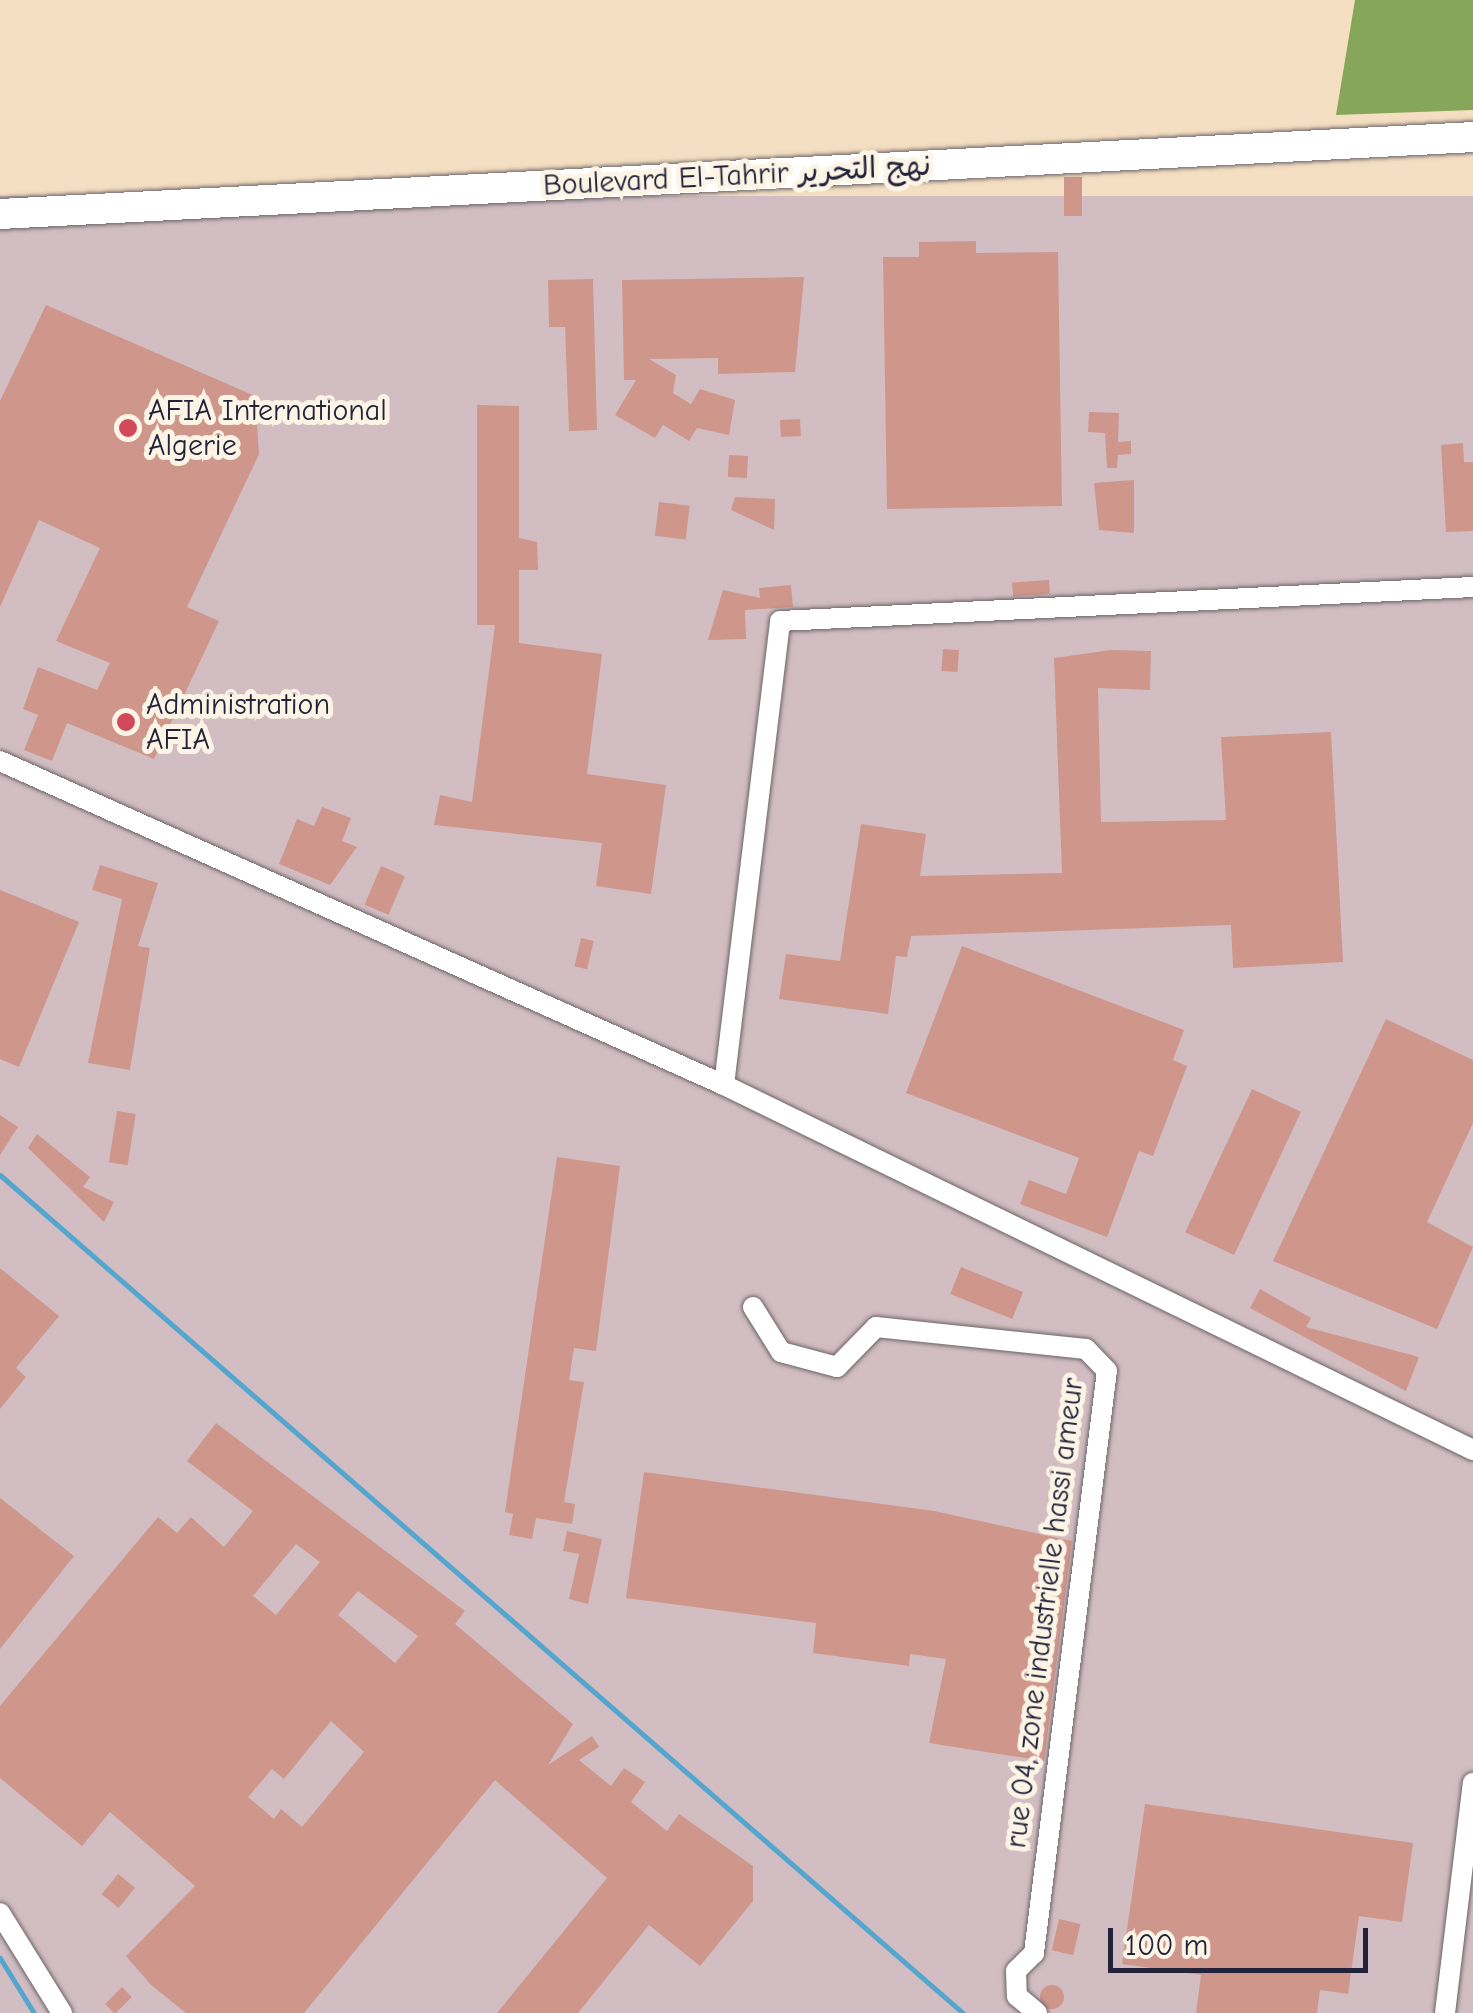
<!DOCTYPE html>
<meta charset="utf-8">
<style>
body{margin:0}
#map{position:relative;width:1473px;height:2013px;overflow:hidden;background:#f5dfc2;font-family:"Comic Neue","Playpen Sans Arabic",sans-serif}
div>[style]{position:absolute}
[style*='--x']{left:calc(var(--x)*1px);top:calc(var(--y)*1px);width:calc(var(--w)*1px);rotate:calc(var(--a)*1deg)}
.industrial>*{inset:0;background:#d2bec2;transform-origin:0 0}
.forest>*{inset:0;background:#86a65a}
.stream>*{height:5px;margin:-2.5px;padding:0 2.5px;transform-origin:2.5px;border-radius:2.5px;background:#54a6cf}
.building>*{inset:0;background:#cf968c;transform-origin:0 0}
.round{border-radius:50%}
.roads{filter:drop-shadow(0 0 2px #6c646a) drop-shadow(0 0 2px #6c646a)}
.minor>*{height:20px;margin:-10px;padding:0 10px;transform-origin:10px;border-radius:10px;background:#fff}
.secondary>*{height:30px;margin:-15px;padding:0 15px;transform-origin:15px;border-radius:15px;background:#fff}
.dots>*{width:28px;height:28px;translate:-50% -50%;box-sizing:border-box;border:5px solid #fcf5e5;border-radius:50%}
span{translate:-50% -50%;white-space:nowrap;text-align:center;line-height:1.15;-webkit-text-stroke:10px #fcf5e5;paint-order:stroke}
.street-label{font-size:30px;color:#22223b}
.poi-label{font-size:30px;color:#22223b}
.left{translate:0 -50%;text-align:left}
.scale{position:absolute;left:1108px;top:1928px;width:260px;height:45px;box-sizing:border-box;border:5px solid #22223b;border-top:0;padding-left:12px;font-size:30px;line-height:35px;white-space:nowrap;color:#22223b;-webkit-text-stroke:8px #fcf5e5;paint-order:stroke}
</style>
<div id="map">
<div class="industrial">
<div style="left:1473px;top:196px;width:1817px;height:1475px;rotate:90deg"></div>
</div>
<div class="forest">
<div style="clip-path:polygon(1355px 0,1473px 0,1473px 110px,1336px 115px)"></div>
</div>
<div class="stream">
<div style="--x:0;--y:1175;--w:1277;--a:41.03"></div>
<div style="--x:0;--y:1958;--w:65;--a:58.3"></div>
</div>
<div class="building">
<div style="left:1064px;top:177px;width:18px;height:39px"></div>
<div style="clip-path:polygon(976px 241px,976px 253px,1058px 252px,1062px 506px,887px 509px,883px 257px,919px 257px,919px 242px)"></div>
<div style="clip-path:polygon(804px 277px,795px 372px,718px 374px,718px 358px,649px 359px,676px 375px,673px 393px,691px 404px,700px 389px,735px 400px,729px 435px,697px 428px,689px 441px,663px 425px,655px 438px,615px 415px,636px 380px,624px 380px,622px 280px)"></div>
<div style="clip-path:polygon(593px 279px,597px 430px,569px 431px,565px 327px,549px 327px,548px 280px)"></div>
<div style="clip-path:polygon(46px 305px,255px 396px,259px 454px,187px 607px,219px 621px,154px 759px,67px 723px,52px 761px,24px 750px,38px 715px,23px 709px,38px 667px,97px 690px,110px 663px,56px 641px,100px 548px,39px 520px,0 607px,0 401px)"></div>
<div style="clip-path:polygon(477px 405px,519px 406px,519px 538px,537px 542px,538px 570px,519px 570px,519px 643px,602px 654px,587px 774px,666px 785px,651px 894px,596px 886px,602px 843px,434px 825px,440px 795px,472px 802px,495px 625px,477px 625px)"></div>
<div style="clip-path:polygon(1089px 412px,1119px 413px,1118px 442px,1131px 441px,1131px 454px,1118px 455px,1117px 468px,1107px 468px,1105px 433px,1088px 432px)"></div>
<div style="left:800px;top:419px;width:17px;height:20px;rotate:87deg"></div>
<div style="clip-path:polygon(1463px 443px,1464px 462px,1473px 462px,1473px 531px,1446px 532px,1441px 445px)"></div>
<div style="left:729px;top:455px;width:19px;height:22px;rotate:3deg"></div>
<div style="clip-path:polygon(1134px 480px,1134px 533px,1099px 530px,1094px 483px)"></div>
<div style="clip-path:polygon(735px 497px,775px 499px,774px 530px,731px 510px)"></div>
<div style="left:659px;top:502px;width:31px;height:34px;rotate:7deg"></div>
<div style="left:1049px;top:580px;width:14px;height:37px;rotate:86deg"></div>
<div style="clip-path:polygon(791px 585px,793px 607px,745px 610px,746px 639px,708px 640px,723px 590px,760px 598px,759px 588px)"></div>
<div style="left:943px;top:649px;width:16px;height:22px;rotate:4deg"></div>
<div style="clip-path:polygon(1111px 650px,1151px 651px,1150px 690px,1098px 688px,1101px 822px,1226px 820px,1221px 737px,1331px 732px,1343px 962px,1233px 968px,1231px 925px,911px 936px,907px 957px,896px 956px,888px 1014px,779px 999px,786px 954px,840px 961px,861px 824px,926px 834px,920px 876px,1062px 873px,1054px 658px)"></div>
<div style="clip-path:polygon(322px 807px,351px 818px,342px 841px,357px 847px,330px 885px,279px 864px,297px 819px,314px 826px)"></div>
<div style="clip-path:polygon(100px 865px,158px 883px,138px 946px,150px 948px,130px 1070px,88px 1063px,122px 899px,92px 890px)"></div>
<div style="left:381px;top:866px;width:26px;height:42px;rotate:23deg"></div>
<div style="clip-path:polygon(0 890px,79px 922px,19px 1067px,0 1059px)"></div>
<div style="left:581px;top:938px;width:13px;height:29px;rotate:13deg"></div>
<div style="clip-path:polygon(962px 946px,1184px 1030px,1173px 1060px,1187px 1066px,1153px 1156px,1139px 1151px,1107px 1237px,1020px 1204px,1029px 1180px,1066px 1194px,1079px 1158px,906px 1093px)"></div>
<div style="clip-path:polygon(1386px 1019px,1473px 1060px,1473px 1123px,1427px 1222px,1473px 1247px,1437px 1329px,1273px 1261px)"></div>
<div style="left:1252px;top:1089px;width:54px;height:158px;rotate:25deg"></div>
<div style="left:117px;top:1111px;width:19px;height:52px;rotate:9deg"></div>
<div style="clip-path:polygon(0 1115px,18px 1127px,0 1155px)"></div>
<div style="clip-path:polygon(37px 1134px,90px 1177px,83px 1187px,114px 1202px,104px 1222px,28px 1148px)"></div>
<div style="clip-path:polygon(557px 1157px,620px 1166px,596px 1351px,574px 1348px,569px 1380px,584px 1382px,564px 1502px,575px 1504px,572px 1524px,536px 1518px,532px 1539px,509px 1535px,513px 1514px,505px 1512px)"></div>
<div style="left:961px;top:1267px;width:67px;height:29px;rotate:22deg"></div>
<div style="clip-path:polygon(0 1268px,59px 1316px,16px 1368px,26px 1377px,0 1409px)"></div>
<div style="clip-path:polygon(1260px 1289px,1311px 1318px,1306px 1327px,1419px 1357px,1406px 1391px,1250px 1308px)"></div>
<div style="clip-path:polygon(evenodd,216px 1423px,465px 1611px,455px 1624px,573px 1724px,548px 1765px,592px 1736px,599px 1747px,579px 1760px,611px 1786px,624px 1768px,645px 1782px,631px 1802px,667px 1831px,679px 1814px,753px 1866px,753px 1901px,700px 1966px,649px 1925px,578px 2013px,497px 2013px,607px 1878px,495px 1780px,304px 2013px,186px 2013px,151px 1985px,126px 1956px,195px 1886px,110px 1812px,82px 1846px,0 1778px,0 1706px,158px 1517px,177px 1533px,191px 1517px,224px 1547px,253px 1511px,187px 1461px,216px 1423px,296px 1544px,320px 1562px,276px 1615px,253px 1596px,296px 1544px,216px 1423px,358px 1591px,418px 1636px,395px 1663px,338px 1615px,358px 1591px,216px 1423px,331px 1721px,364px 1752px,302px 1827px,281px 1809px,274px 1819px,248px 1797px,272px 1769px,284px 1779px,331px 1721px)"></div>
<div style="clip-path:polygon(644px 1472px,934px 1511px,1072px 1541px,1044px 1761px,929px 1743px,946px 1659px,910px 1654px,909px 1666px,813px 1653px,816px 1623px,626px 1598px)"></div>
<div style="clip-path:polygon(0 1498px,74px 1556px,0 1649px)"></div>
<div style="clip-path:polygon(567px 1531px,602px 1539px,588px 1604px,569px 1599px,579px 1554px,563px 1551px)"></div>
<div style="clip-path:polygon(1145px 1804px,1413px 1843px,1402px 1922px,1359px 1916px,1348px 1994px,1320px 1990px,1317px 2013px,1196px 2013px,1201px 1975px,1122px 1964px)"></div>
<div style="left:118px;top:1874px;width:22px;height:26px;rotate:39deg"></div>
<div style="left:1059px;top:1919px;width:22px;height:32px;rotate:13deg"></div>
<div class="round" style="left:1040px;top:1985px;width:24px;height:24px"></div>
<div style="left:122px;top:1987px;width:14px;height:24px;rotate:45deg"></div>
</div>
<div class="roads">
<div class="minor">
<div style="--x:0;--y:761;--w:793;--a:24.11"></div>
<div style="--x:724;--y:1085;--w:833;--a:25.98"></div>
<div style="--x:724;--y:1085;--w:467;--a:-83.1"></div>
<div style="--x:780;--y:621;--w:694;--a:-2.81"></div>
<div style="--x:753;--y:1307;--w:53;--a:58.1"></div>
<div style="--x:781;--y:1352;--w:58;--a:15"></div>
<div style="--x:837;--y:1367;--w:56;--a:-45.7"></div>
<div style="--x:876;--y:1327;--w:211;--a:6"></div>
<div style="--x:1086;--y:1349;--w:30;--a:46"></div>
<div style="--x:1107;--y:1371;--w:587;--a:97.15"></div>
<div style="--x:1034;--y:1953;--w:25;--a:135"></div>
<div style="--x:1016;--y:1971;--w:25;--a:88"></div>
<div style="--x:1017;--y:1996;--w:26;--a:40"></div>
<div style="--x:0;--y:1913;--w:118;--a:58.2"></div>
<div style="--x:1445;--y:2013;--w:232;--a:-83.1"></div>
</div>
<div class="secondary">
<div style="--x:0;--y:214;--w:1475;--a:-2.99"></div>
</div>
</div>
<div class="dots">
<div style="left:128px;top:428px;background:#d1495b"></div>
<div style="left:126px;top:722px;background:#d1495b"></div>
</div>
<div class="street-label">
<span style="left:737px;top:176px;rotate:-3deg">Boulevard El-Tahrir نهج التحرير</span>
<span style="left:1045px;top:1613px;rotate:-83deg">rue 04, zone industrielle hassi ameur</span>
</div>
<div class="poi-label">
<span class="left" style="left:148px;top:428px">AFIA International<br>Algerie</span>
<span class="left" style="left:146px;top:722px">Administration<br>AFIA</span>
</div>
<div class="scale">100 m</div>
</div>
